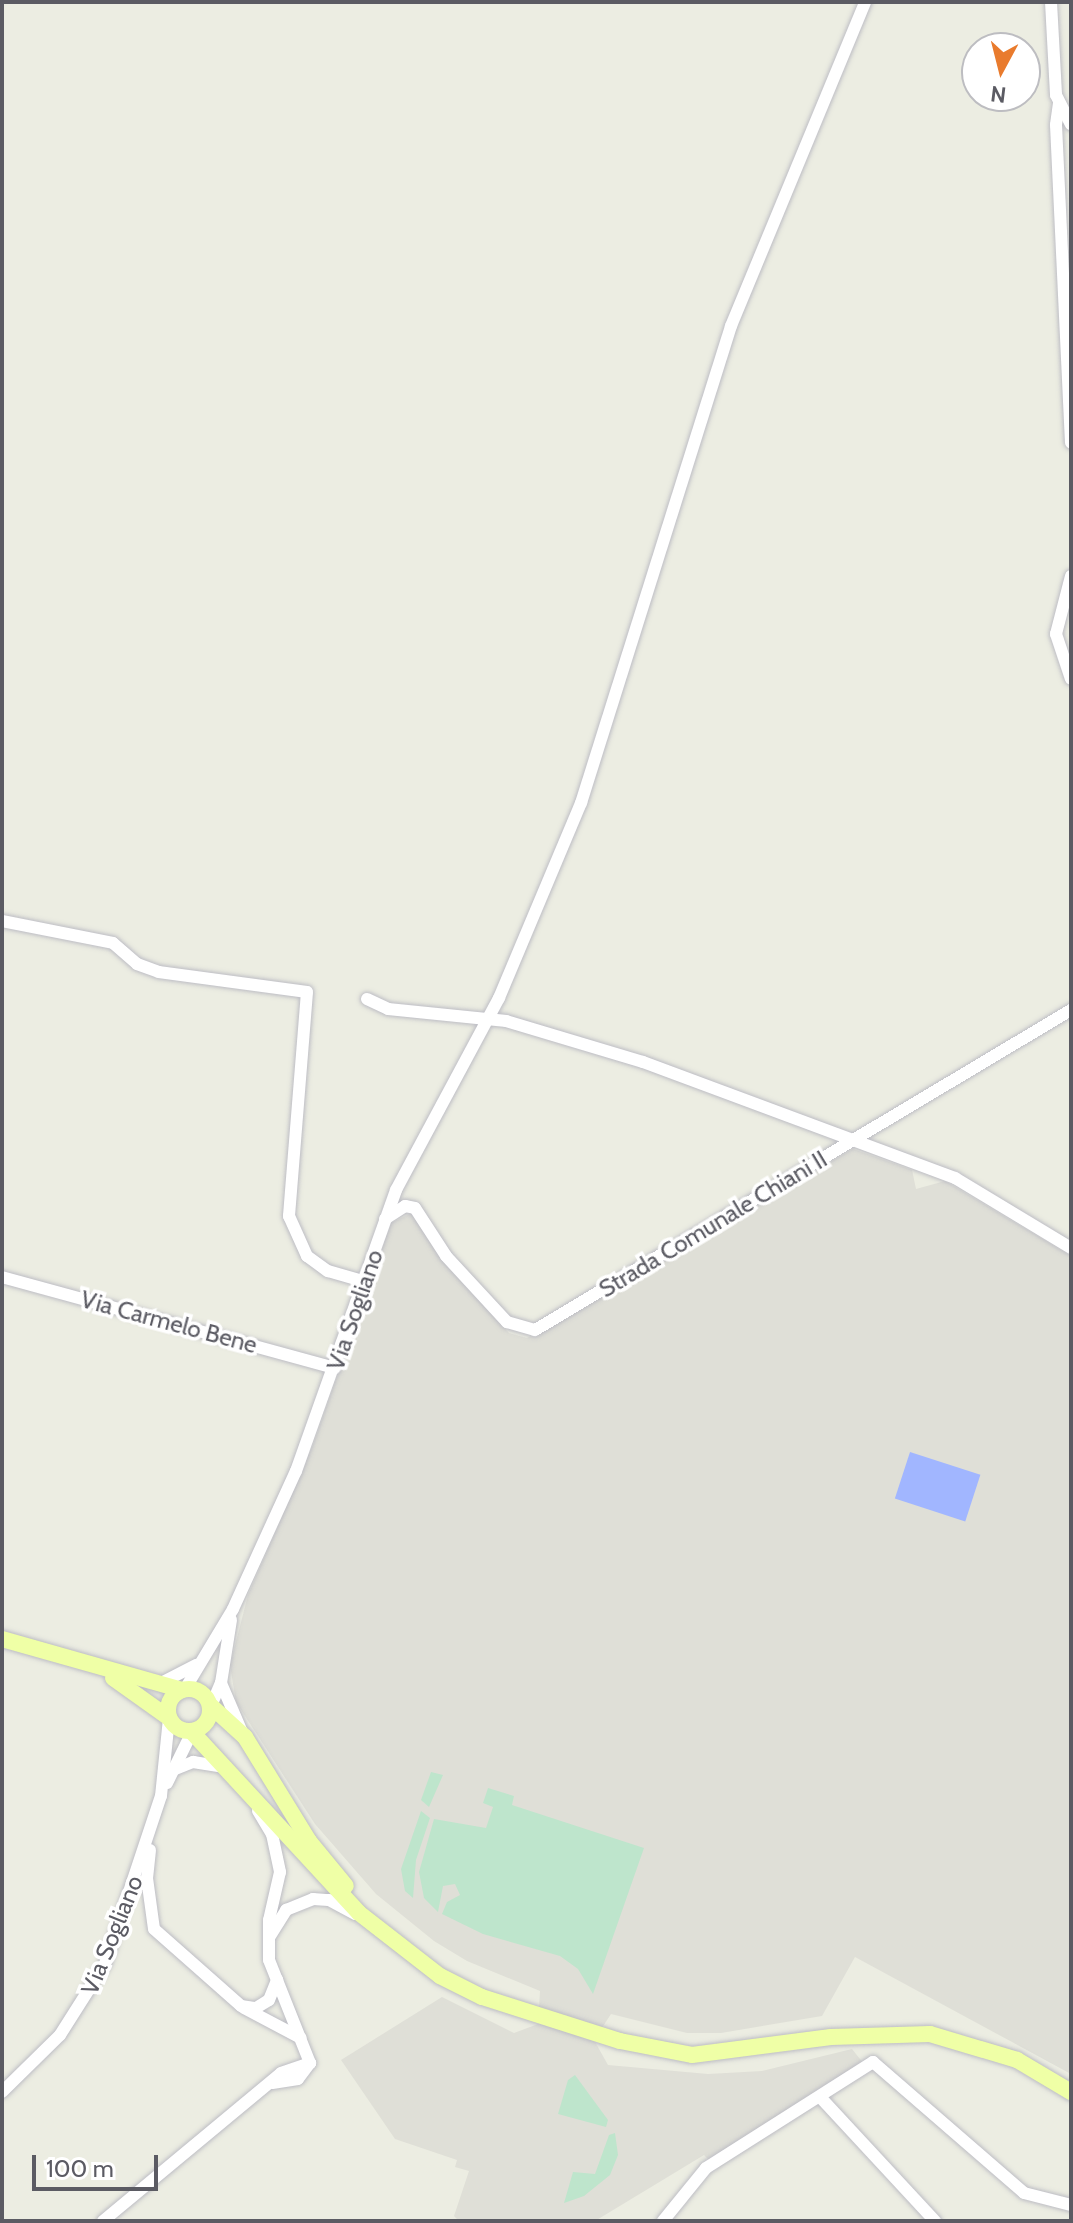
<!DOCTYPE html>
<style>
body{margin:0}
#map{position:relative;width:1073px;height:2223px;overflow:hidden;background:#ecede2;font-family:Cabin,sans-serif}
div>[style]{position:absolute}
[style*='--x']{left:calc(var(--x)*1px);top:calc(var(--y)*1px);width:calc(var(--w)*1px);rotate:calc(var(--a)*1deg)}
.industrial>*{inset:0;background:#dfdfd7}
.green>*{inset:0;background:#bee5cc}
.water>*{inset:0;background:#a1b6ff;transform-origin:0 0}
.roads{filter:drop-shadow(0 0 2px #bdbdc4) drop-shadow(0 0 2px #bdbdc4)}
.minor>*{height:12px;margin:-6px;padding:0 6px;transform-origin:6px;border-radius:6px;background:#fff}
.major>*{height:16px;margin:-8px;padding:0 8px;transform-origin:8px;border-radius:8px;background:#efffa6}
.major>.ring{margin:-8px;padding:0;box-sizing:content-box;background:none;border:16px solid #efffa6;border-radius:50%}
span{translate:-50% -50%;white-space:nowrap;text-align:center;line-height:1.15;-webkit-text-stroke:7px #fff;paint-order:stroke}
.street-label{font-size:24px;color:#5b5b63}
.frame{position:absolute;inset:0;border:4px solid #5b5b63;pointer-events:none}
.north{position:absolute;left:961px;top:32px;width:80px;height:80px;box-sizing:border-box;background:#fff;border:2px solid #bdbdc1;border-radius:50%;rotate:187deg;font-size:22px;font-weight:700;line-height:32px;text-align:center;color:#5b5b63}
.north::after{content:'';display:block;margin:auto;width:28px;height:36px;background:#e97b2d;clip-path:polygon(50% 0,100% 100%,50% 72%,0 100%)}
.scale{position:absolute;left:32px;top:2155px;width:126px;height:36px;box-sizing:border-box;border:4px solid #5b5b63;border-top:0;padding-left:10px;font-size:24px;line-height:28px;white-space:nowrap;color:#5b5b63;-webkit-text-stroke:6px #fff;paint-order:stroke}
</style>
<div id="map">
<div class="industrial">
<div style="clip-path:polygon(853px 1149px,912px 1170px,916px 1189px,945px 1181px,1071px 1256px,1071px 2074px,855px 1957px,822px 2016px,721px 2033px,687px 2033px,611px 2014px,594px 2040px,608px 2065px,708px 2074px,762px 2071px,852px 2049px,864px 2064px,711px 2162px,704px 2155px,595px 2221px,459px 2221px,454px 2216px,469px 2171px,455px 2167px,457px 2160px,395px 2139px,341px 2060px,442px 1997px,514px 2033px,538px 2024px,540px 1991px,467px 1961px,434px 1941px,376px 1894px,315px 1824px,236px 1702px,230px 1665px,248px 1595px,313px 1445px,391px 1223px,412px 1213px,444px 1263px,509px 1333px,527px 1338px)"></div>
</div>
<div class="green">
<div style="clip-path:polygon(431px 1772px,443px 1775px,429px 1807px,421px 1800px)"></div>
<div style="clip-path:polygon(488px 1788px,514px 1796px,512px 1805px,644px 1848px,593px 1994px,578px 1969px,560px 1956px,483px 1934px,442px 1914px,447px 1902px,460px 1895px,455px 1884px,443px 1886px,438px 1912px,424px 1898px,419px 1872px,434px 1819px,486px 1828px,493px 1807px,483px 1803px)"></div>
<div style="clip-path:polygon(421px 1811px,430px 1818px,416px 1860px,413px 1898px,405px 1891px,401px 1869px)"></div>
<div style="clip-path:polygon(575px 2075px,608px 2120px,606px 2127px,558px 2114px,568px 2080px)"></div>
<div style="clip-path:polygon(615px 2133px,618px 2155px,610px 2175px,584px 2196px,564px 2203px,573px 2172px,595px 2174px,609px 2135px)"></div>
</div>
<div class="water">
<div style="left:910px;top:1452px;width:74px;height:49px;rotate:18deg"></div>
</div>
<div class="roads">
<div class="minor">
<div style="--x:1051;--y:2;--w:93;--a:86.9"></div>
<div style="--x:1056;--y:95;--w:33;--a:63"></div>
<div style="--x:1059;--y:103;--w:22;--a:98"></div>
<div style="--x:1056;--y:125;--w:318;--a:87.3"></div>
<div style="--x:1071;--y:576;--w:60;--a:104.5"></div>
<div style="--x:1056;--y:634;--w:47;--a:71.6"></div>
<div style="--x:2;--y:921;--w:113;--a:11.2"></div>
<div style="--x:113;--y:943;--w:32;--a:41"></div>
<div style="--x:137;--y:964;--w:23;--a:20"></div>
<div style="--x:159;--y:972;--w:149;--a:7.7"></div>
<div style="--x:307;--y:992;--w:225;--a:94.6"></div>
<div style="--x:289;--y:1216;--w:44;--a:65.8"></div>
<div style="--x:307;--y:1256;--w:26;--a:36"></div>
<div style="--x:328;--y:1271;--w:37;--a:16"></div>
<div style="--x:367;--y:999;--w:23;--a:25"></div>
<div style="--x:388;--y:1009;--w:119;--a:5.8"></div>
<div style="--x:506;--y:1021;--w:143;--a:16.7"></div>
<div style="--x:643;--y:1062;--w:333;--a:20.4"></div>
<div style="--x:955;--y:1178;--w:135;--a:31.1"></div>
<div style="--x:385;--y:1219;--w:24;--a:-33"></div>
<div style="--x:405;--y:1206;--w:10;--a:11"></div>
<div style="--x:415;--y:1208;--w:57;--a:57.1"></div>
<div style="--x:446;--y:1256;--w:90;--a:47.3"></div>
<div style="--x:507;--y:1322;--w:29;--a:16"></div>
<div style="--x:535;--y:1330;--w:624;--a:-30.84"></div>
<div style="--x:2;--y:1277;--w:345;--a:15.3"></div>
<div style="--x:221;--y:1683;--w:51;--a:66.9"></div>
<div style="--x:159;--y:1684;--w:42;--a:-27.2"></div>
<div style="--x:185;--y:1689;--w:93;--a:-59"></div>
<div style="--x:233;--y:1609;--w:152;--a:-65.5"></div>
<div style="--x:296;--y:1471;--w:298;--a:-70.4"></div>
<div style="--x:396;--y:1190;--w:218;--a:-61.8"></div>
<div style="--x:499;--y:998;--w:212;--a:-67.2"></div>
<div style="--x:581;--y:803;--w:500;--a:-72.54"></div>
<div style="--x:731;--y:326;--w:351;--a:-67.5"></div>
<div style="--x:211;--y:1706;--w:25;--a:-67"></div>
<div style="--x:221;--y:1683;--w:64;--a:-81"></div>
<div style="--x:173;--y:1770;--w:22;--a:-22"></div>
<div style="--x:193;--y:1762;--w:32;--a:9"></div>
<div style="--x:167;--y:1783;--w:57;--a:-63.9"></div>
<div style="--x:258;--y:1811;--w:27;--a:59"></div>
<div style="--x:272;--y:1834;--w:39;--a:78"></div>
<div style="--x:280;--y:1872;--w:49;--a:102.9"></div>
<div style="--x:269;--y:1920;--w:40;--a:90"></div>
<div style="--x:269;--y:1960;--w:111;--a:68.3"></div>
<div style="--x:310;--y:2063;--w:20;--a:127"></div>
<div style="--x:298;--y:2079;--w:26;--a:171"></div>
<div style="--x:150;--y:1850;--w:28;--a:96"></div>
<div style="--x:147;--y:1878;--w:51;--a:82.2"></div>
<div style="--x:154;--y:1929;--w:116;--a:41.5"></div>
<div style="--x:241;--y:2006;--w:15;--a:8"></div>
<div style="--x:256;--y:2008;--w:15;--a:-32"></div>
<div style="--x:269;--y:2000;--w:22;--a:-68"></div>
<div style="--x:270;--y:1936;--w:31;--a:-58"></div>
<div style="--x:286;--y:1910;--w:29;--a:-22"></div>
<div style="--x:313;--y:1899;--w:16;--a:4"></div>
<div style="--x:329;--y:1900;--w:30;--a:28"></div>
<div style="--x:244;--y:2008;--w:64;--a:27.8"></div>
<div style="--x:2;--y:2092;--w:81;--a:-44.5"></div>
<div style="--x:60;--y:2035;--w:84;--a:-57.6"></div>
<div style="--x:105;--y:1964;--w:177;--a:-71.6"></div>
<div style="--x:161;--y:1796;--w:78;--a:-84.1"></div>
<div style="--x:821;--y:2098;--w:168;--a:47.2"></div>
<div style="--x:103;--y:2221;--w:231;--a:-39.7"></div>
<div style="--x:281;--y:2073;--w:31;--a:-19"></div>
<div style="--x:663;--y:2221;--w:68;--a:-50.9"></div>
<div style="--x:706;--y:2168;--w:198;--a:-32.4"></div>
<div style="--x:873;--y:2062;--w:200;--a:40.9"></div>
<div style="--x:1024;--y:2193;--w:49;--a:14.3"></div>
</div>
<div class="major">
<div style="--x:2;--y:1639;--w:187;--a:15.8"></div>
<div style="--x:113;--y:1678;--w:69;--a:35.5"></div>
<div class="ring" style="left:168px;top:1689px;width:26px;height:26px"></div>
<div style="--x:211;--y:1706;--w:46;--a:42.4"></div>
<div style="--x:245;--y:1737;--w:122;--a:58.4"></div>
<div style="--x:309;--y:1841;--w:58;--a:50.6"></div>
<div style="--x:192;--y:1732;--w:246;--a:47.3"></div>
<div style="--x:359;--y:1913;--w:103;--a:37.9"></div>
<div style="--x:440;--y:1976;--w:47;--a:26.6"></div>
<div style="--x:482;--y:1997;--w:145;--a:17.7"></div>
<div style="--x:620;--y:2041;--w:73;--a:11"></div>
<div style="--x:692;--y:2055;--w:140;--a:-7.4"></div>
<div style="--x:831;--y:2037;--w:99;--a:-1.7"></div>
<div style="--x:930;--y:2034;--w:91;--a:16.6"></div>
<div style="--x:1017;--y:2060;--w:63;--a:30.7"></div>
</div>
</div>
<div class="street-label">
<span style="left:713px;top:1224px;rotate:-31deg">Strada Comunale Chiani II</span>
<span style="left:355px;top:1310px;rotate:-71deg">Via Sogliano</span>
<span style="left:169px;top:1322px;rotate:15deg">Via Carmelo Bene</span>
<span style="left:112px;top:1935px;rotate:-68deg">Via Sogliano</span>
</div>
<div class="frame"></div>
<div class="north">N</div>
<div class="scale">100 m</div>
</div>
